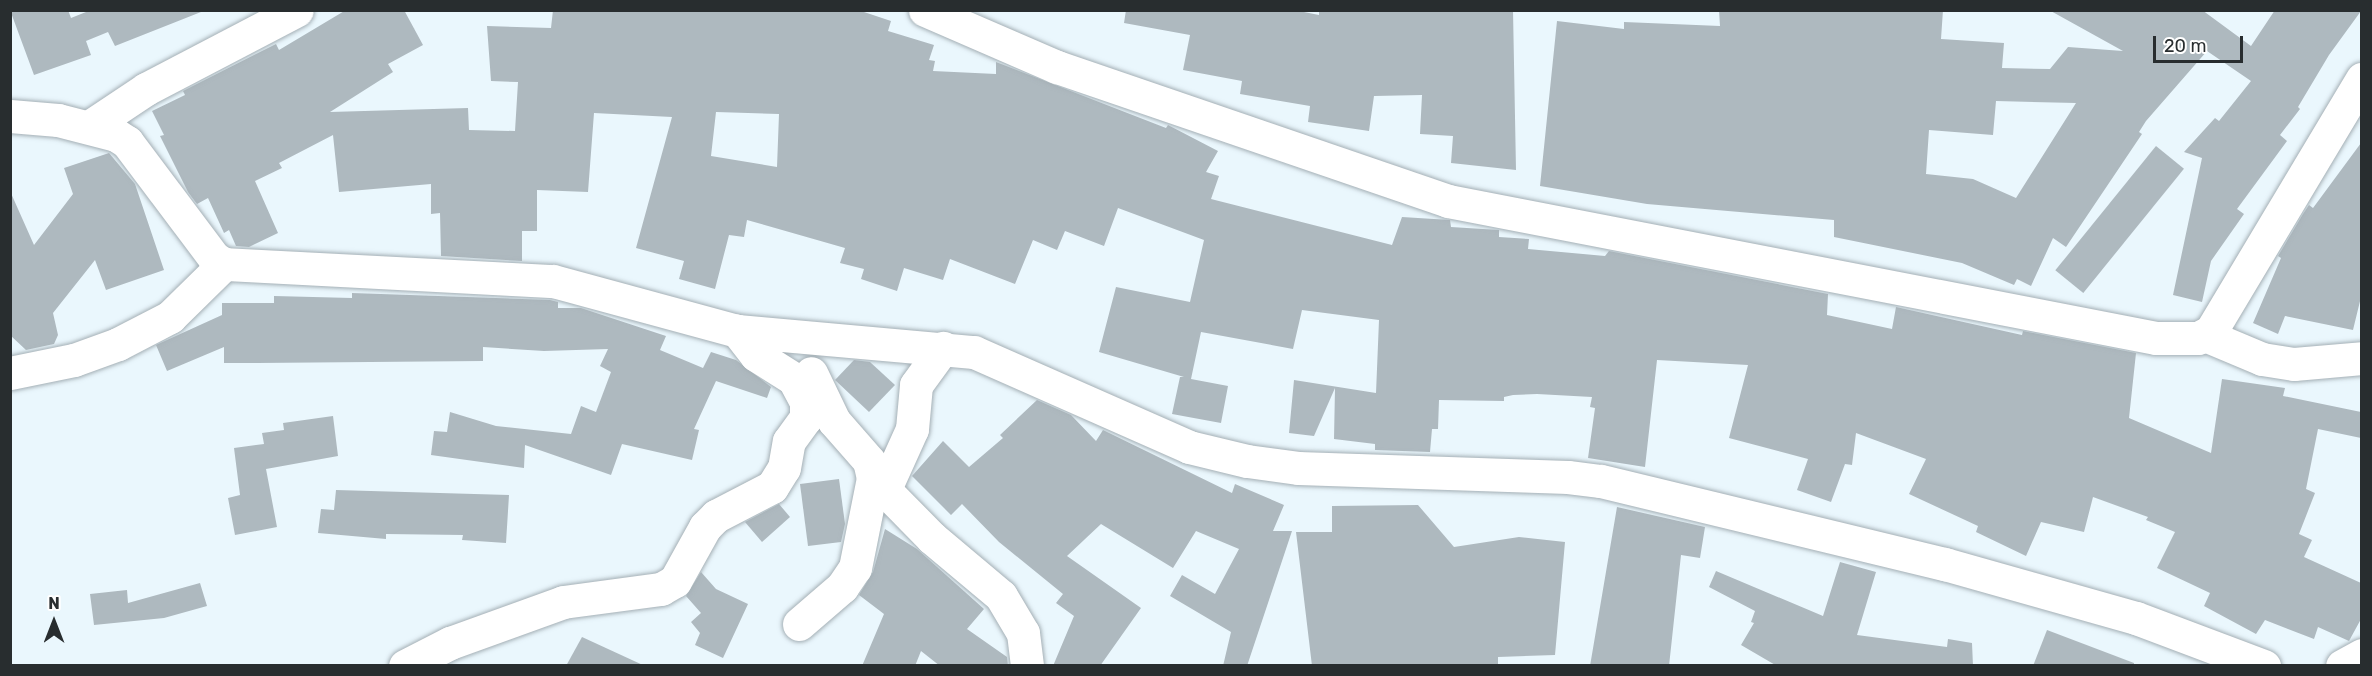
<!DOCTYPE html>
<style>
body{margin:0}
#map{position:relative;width:2372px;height:676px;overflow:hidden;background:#eaf7fd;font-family:Rubik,sans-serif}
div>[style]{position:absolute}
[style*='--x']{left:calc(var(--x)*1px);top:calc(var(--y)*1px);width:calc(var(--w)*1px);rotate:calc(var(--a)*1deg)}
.building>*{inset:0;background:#aeb9bf;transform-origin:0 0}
.roads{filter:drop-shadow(0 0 2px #a4afb5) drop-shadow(0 0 2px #a4afb5)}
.minor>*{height:33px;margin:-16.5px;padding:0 16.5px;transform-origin:16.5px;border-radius:16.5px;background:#fff}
span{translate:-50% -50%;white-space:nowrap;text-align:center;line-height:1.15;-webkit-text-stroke:4.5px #fff;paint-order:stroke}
.frame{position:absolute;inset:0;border:12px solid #282d2f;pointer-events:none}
.north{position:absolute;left:24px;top:592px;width:60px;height:60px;-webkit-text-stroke:4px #fff;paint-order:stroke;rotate:0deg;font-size:16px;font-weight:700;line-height:24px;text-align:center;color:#282d2f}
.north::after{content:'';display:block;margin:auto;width:21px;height:27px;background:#282d2f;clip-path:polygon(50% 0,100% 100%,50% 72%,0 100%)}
.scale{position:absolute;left:2153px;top:36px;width:90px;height:27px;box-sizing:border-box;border:3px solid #282d2f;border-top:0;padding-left:8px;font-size:18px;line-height:21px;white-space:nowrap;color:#282d2f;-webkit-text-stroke:4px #fff;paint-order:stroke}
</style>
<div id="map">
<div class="building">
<div style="clip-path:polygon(10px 10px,68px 10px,71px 18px,91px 10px,201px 12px,115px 46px,108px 32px,86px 41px,91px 55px,34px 75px)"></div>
<div style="clip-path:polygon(evenodd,346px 10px,404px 10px,423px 45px,388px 64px,393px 72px,330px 112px,468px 108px,469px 130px,515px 131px,518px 82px,491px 81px,487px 26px,551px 28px,553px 10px,858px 10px,891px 21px,888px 31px,934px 45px,929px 60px,935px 61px,933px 71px,996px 74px,996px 62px,1166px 128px,1168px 125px,1218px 151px,1206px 172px,1219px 176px,1211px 199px,1392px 245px,1402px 217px,1450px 220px,1451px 227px,1499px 230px,1499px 237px,1529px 239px,1528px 249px,1605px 256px,1609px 251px,1828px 294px,1827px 315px,1892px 329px,1896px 307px,2022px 335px,2023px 331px,2136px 353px,2129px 418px,2211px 453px,2222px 379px,2285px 388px,2283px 396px,2361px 412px,2361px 438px,2318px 429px,2306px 489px,2315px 493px,2299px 534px,2312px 540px,2304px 557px,2361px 583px,2361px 619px,2349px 641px,2318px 627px,2314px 639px,2265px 620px,2256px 634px,2204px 606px,2210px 593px,2157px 568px,2175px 532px,2146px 520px,2148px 517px,2093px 497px,2084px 532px,2041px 522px,2026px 556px,1976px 532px,1978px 526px,1909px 494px,1926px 459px,1856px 433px,1852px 465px,1845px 464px,1831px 502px,1797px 490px,1808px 459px,1729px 438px,1748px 365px,1657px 360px,1645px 467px,1588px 458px,1595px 408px,1590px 407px,1592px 397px,1537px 394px,1513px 395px,1504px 397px,1504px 401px,1439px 400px,1438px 429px,1432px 429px,1430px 452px,1375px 450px,1375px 444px,1334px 439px,1335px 388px,1314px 436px,1289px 433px,1294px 380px,1376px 393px,1379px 320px,1302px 310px,1293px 349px,1201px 332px,1191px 379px,1228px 386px,1221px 423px,1172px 414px,1180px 377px,1184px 377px,1099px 352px,1116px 287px,1190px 302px,1204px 240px,1118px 208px,1104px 246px,1065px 231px,1057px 250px,1033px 240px,1015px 284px,950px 259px,943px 280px,904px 268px,897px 291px,861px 279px,864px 269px,840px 263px,845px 248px,747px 220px,744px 237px,729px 235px,715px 289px,679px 279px,684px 261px,636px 248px,672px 117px,594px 113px,588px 192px,537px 190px,537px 231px,522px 231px,522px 261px,441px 256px,440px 213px,431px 214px,431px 184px,339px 192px,333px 135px,279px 163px,282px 168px,255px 181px,278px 233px,249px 247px,236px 246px,229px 230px,224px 233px,208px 198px,197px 204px,188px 192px,160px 136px,164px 135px,152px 111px,185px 95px,183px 91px,276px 44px,279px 50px,346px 10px,716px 112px,779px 114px,777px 167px,711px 156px,716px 112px)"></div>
<div style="clip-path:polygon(1126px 10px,1294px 10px,1319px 15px,1319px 10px,1513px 10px,1516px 170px,1451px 163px,1453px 136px,1420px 134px,1422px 95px,1374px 96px,1369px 131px,1308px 122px,1310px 106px,1240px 94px,1242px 81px,1183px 70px,1190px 35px,1124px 23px)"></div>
<div style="clip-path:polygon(evenodd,1719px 10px,1943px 10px,1941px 39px,2004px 43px,2002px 68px,2050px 69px,2068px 47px,2123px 51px,2049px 10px,2202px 10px,2251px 46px,2275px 10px,2361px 11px,2329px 55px,2298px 107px,2300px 109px,2280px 135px,2287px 141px,2237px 209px,2244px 214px,2211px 261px,2202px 302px,2173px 295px,2202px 158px,2184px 152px,2215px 118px,2219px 121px,2251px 81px,2207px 51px,2146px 121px,2139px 132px,2142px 134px,2066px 247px,2053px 238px,2031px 286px,2017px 279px,2014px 285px,1962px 263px,1834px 237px,1834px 220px,1647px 204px,1540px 186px,1557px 21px,1624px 29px,1624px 22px,1720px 26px,1719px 10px,1996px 101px,2076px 103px,2016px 198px,1973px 179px,1926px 174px,1929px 130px,1993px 135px,1996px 101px)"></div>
<div style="clip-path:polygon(2361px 143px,2361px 297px,2353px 330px,2285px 316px,2278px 334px,2253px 323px,2281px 258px,2278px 256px,2303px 214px,2309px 205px,2313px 208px)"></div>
<div style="left:2156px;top:146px;width:36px;height:160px;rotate:39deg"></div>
<div style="clip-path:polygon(109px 153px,135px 184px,164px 270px,106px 290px,95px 260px,53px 313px,58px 335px,54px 344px,26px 350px,10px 335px,10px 191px,34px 245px,73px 194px,64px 168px)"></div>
<div style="clip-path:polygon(352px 293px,550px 300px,558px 302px,558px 308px,581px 308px,666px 336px,660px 350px,703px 368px,711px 352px,736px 360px,771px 387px,767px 398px,716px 381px,694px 429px,699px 430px,692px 460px,622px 444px,611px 475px,525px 445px,524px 468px,431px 455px,434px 431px,447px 432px,450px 412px,496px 426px,571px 434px,581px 406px,596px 412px,611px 372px,600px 366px,608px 349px,544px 351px,483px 347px,483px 361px,257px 363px,224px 363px,224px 347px,167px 371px,156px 345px,222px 315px,222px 303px,274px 303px,274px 296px,352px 298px)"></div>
<div style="clip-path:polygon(854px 360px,870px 362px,895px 385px,869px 412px,835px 380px)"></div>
<div style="clip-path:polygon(1037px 400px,1071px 415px,1096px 441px,1103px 430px,1232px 493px,1235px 484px,1284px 505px,1273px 531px,1292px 531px,1247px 666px,1223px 666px,1231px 632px,1170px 596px,1182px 575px,1215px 594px,1239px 549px,1196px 531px,1173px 568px,1101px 524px,1067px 556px,1141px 608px,1100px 666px,1053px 666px,1074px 616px,1056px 603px,1063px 594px,999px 542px,962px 504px,951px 515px,912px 476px,943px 441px,969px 467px,1003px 438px,1000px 435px)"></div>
<div style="clip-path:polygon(333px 416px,338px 456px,266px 469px,277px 527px,235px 535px,228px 498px,240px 495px,234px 448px,264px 444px,262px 433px,284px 430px,283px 423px)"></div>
<div style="clip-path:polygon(839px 479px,845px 524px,841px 542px,808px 546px,800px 484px)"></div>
<div style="clip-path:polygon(336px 490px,509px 495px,506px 543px,462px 540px,463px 535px,386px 534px,386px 539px,318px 533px,321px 509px,334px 510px)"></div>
<div style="clip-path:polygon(779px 504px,790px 517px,762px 542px,745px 522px)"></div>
<div style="clip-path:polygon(1418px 505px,1454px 547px,1519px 537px,1565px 542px,1555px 655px,1498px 657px,1498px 666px,1312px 666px,1296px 532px,1332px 532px,1332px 506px)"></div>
<div style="clip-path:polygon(1617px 507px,1705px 527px,1700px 558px,1681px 555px,1669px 666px,1590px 666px)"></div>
<div style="clip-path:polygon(885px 529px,917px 549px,984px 609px,967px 629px,1007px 657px,1008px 666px,940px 666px,921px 651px,915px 666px,862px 666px,884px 614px,859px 595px,873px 572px)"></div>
<div style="clip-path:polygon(1840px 562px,1876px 572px,1857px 635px,1947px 647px,1948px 639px,1972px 643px,1973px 666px,1777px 666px,1741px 645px,1754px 623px,1751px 622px,1755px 611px,1709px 587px,1716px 571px,1823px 616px)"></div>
<div style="clip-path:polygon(701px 572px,716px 589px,748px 604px,723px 658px,695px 645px,700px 633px,691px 622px,701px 613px,686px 596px)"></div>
<div style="clip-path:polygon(200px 583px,207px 606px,164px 618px,94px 625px,90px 594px,127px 590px,128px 603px)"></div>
<div style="clip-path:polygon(2047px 630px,2134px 663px,2134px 666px,2033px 666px)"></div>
<div style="clip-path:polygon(582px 637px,645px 666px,566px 666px)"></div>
</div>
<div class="roads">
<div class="minor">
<div style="--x:925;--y:10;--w:144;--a:23.4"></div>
<div style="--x:1057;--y:67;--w:413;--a:18.9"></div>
<div style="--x:1448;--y:201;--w:721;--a:10.95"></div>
<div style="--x:2156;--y:338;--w:42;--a:0"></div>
<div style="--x:2198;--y:338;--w:15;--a:-28"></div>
<div style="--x:2211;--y:331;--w:294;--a:-59.1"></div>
<div style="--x:10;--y:116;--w:48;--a:4.8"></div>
<div style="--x:58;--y:120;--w:60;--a:14.5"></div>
<div style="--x:116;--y:135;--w:13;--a:32"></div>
<div style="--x:127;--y:142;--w:145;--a:53.1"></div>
<div style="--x:214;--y:258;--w:12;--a:31"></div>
<div style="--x:224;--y:264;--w:329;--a:3"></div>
<div style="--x:553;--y:281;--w:191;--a:15.2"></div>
<div style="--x:737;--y:331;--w:238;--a:5.1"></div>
<div style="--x:974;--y:352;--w:235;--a:23.8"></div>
<div style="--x:1189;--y:447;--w:60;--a:13.6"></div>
<div style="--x:1247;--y:461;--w:51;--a:7.8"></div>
<div style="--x:1298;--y:468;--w:270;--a:1.9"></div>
<div style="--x:1568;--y:477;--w:33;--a:7"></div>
<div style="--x:1601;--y:481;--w:354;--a:13.6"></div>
<div style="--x:1945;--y:564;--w:198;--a:15.8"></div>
<div style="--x:2136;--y:618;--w:137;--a:20.6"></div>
<div style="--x:89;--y:127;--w:69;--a:-33.7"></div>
<div style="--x:146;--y:89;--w:170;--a:-27.6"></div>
<div style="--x:2205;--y:335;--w:62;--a:22.8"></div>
<div style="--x:2262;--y:359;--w:32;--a:9"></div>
<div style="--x:2294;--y:364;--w:68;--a:-5"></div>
<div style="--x:10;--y:373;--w:65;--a:-11.5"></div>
<div style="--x:74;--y:360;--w:47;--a:-20"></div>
<div style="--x:118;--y:344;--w:59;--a:-27.4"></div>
<div style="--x:170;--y:317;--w:76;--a:-44.5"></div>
<div style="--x:873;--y:478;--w:84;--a:45.5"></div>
<div style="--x:932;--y:538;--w:90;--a:40"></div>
<div style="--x:1001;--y:596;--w:43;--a:59.3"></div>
<div style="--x:1023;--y:633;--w:33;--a:83"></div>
<div style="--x:884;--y:491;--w:68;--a:-65.7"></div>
<div style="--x:912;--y:429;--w:44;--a:-84.8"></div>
<div style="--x:916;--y:385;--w:46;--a:-53.9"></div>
<div style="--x:799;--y:624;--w:57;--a:-40.7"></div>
<div style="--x:842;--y:587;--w:23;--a:-56"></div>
<div style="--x:855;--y:568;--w:92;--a:-78.7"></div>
<div style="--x:873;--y:478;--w:17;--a:-103"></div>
<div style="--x:869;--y:461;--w:53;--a:-131.2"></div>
<div style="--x:834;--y:421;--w:53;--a:-115.6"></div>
<div style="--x:405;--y:666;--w:51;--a:-27.1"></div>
<div style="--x:450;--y:643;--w:120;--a:-19.9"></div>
<div style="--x:563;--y:602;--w:99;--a:-7.6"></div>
<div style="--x:661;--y:589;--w:16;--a:-30"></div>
<div style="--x:675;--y:581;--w:62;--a:-60.9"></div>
<div style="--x:705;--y:527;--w:16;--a:-45"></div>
<div style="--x:716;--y:516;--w:63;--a:-27.4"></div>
<div style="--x:772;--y:487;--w:22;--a:-58"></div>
<div style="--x:784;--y:468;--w:27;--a:-80"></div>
<div style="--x:789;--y:441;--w:29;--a:-54"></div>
<div style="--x:806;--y:418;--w:16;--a:-90"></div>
<div style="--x:806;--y:402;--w:26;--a:-118"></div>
<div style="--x:794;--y:379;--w:45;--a:-147.7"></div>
<div style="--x:756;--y:355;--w:31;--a:-128"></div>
<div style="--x:2342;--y:666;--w:23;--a:-29"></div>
</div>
</div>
<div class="frame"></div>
<div class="north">N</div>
<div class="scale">20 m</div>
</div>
